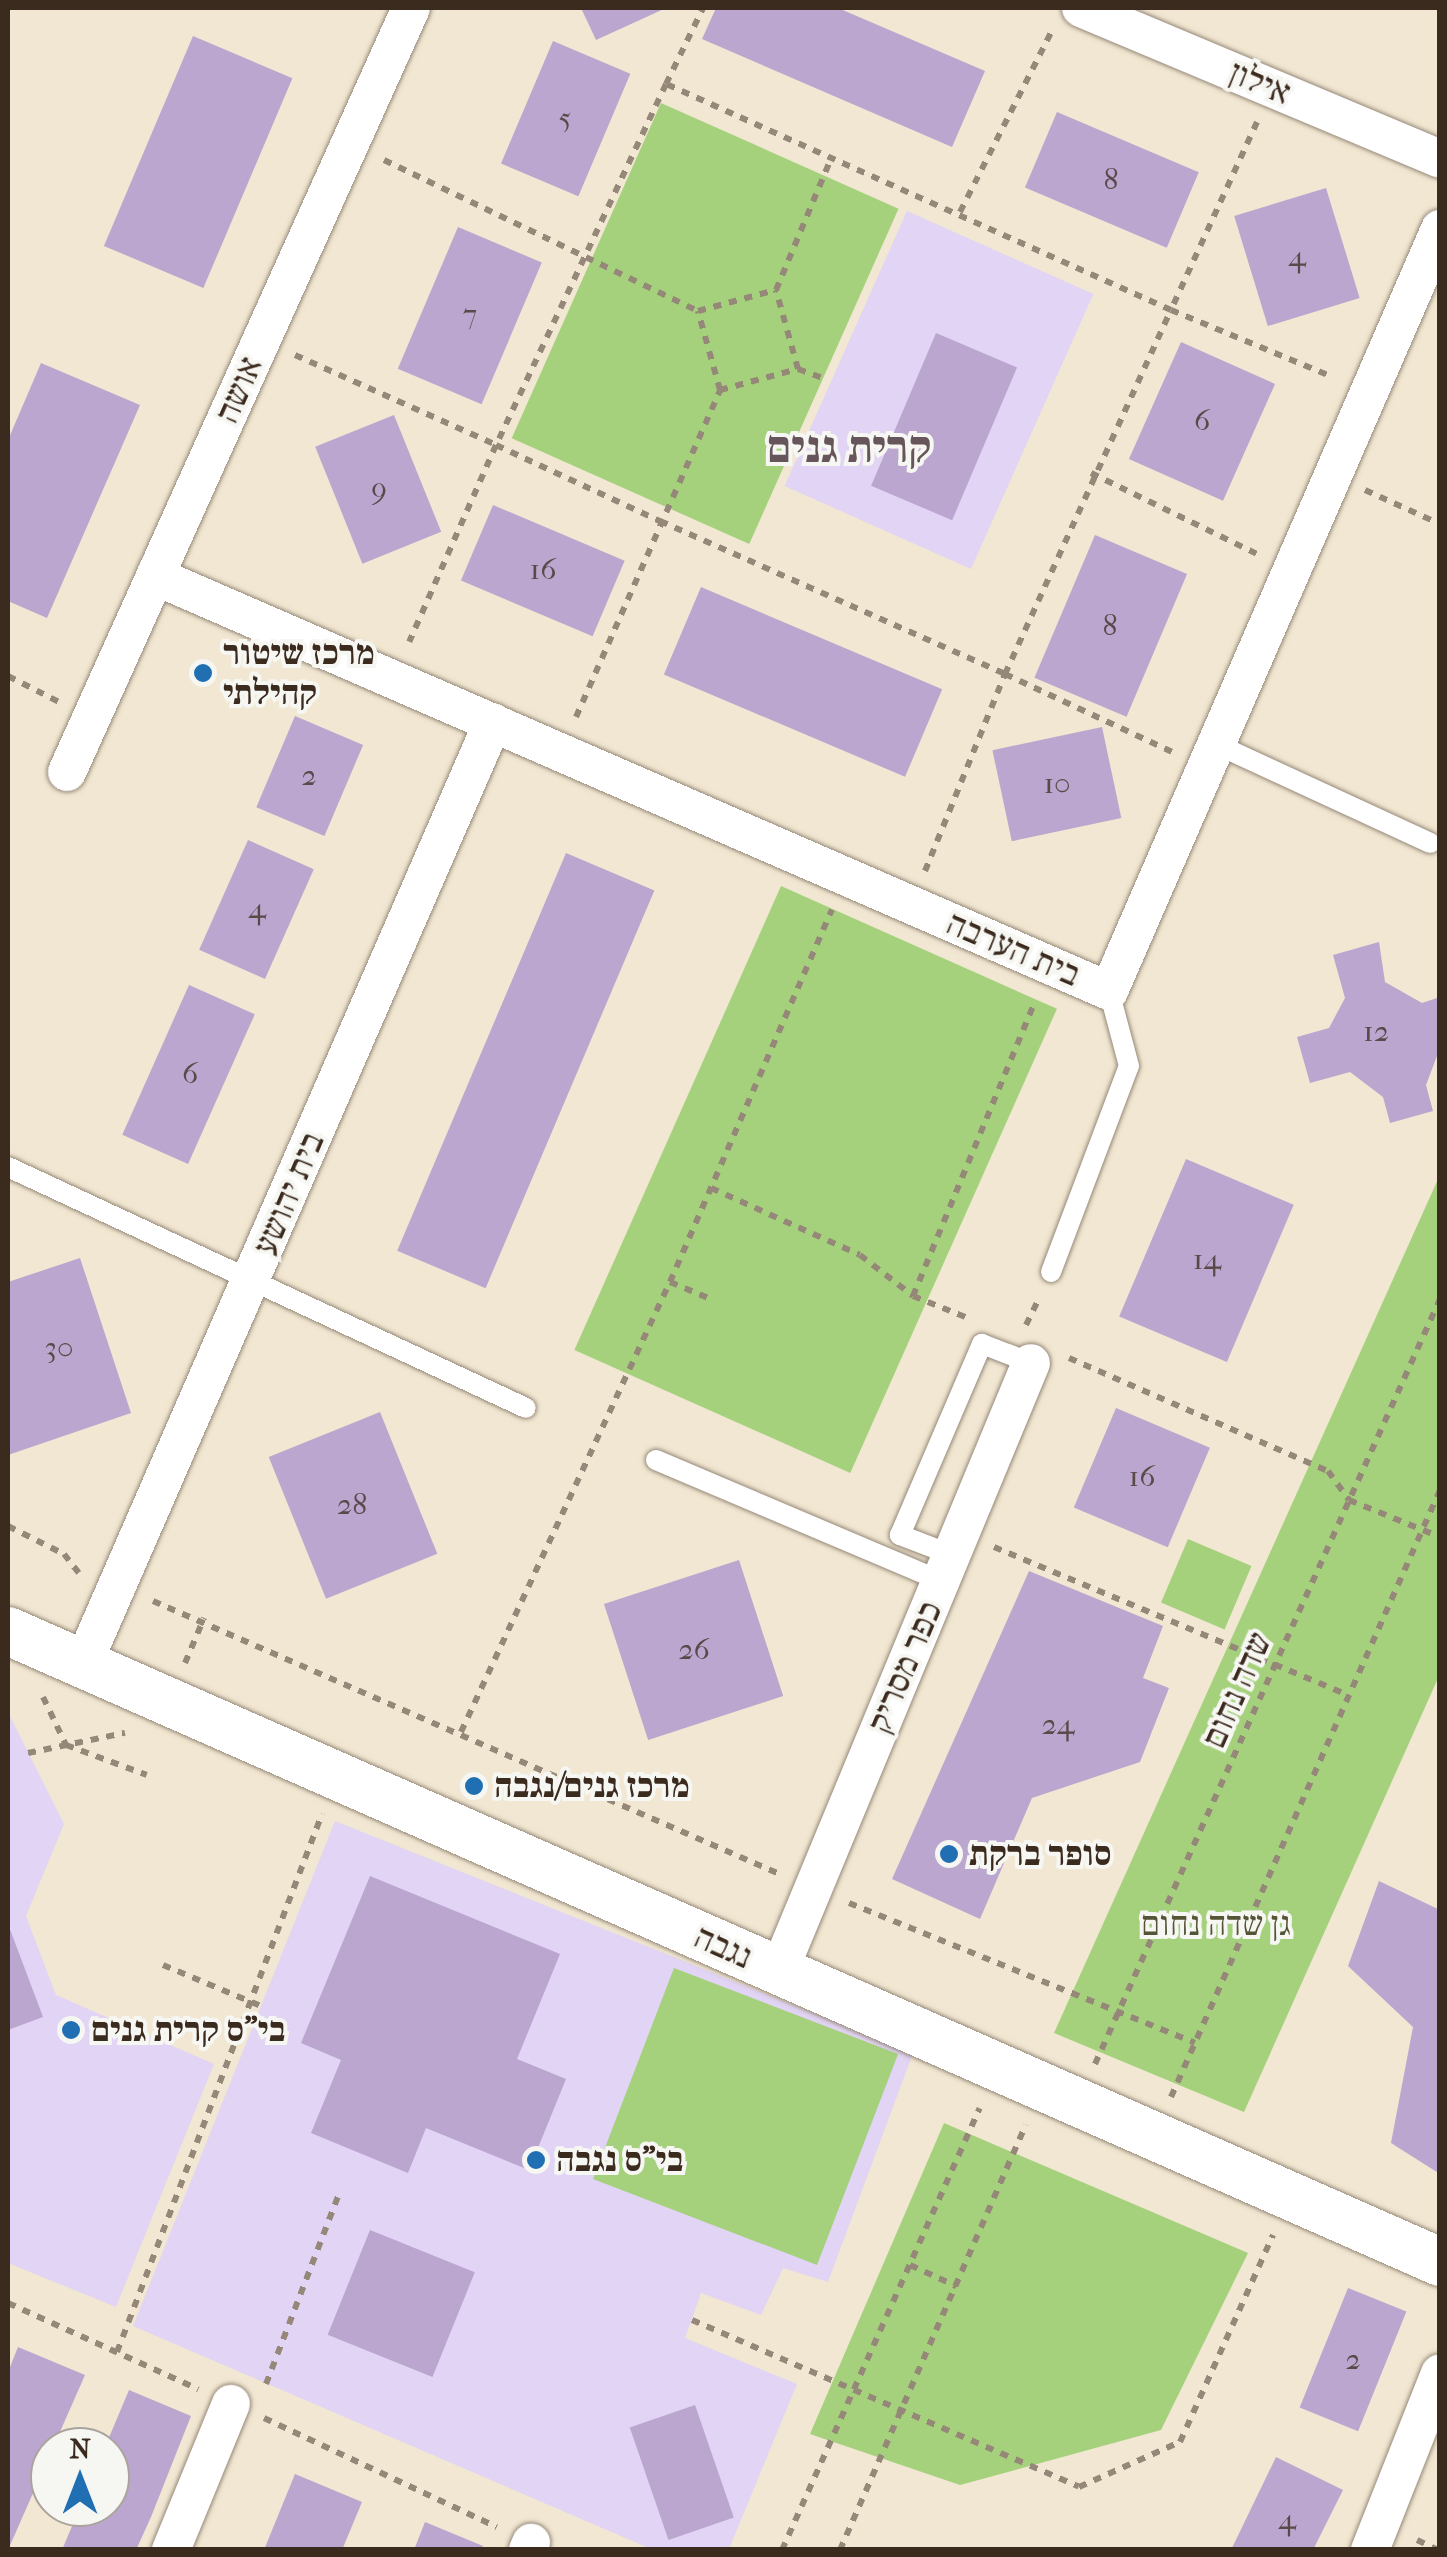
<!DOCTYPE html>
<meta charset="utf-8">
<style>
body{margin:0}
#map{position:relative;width:1447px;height:2557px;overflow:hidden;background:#f1e7d2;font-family:"IM FELL French Canon","Frank Ruhl Libre",serif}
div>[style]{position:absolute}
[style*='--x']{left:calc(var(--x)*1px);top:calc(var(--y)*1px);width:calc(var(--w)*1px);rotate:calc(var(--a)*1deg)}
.built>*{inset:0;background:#e1d4f4;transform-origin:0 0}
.green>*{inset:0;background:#a5d17d;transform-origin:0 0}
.building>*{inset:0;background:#baa6cf;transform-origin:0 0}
.path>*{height:6px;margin-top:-3px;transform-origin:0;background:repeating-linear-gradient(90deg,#968878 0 8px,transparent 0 16px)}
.roads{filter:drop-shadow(0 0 2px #968878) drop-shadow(0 0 2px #968878)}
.service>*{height:20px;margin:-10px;padding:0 10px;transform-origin:10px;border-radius:10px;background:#fff}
.minor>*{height:38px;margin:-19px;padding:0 19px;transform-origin:19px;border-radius:19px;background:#fff}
.tertiary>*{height:48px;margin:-24px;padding:0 24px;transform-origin:24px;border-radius:24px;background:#fff}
.dots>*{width:28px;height:28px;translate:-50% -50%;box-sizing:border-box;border:5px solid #f6f6f2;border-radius:50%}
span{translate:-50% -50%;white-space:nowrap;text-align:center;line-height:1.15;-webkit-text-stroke:8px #f6f6f2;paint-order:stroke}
.number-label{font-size:30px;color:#5b494a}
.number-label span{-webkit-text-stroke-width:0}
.street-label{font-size:35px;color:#3b2a1e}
.poi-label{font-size:35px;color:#3b2a1e;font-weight:700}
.left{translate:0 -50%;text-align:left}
.park-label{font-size:35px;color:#565436}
.district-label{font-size:45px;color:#67555c;font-weight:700}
.frame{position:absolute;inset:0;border:10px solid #3b2a1e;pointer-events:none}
.north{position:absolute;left:30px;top:2427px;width:100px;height:100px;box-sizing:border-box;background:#f6f6f2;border:2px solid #aba49d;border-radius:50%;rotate:0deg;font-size:28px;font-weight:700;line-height:40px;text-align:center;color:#3b2a1e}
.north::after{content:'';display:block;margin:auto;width:35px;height:45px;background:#1f6fb2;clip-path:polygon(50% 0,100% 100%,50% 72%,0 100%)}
</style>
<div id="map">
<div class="built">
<div style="left:907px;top:211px;width:204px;height:301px;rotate:24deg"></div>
<div style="clip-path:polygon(8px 1712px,64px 1824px,26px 1916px,56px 1995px,214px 2064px,116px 2307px,8px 2263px)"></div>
<div style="clip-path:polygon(335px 1821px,913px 2053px,828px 2282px,783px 2268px,761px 2315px,701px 2293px,685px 2338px,797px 2384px,729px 2549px,651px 2549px,133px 2326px)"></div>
</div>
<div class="green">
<div style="left:661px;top:103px;width:260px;height:367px;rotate:24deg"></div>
<div style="left:781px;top:886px;width:302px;height:508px;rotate:24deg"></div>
<div style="clip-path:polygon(1439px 1177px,1439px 1676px,1244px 2112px,1054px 2033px)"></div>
<div style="left:1188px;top:1539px;width:69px;height:69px;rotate:23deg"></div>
<div style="left:674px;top:1968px;width:240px;height:226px;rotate:21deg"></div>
<div style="clip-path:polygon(944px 2123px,1248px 2253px,1161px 2430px,960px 2485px,810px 2434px)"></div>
</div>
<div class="building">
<div style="clip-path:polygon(581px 8px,666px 8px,596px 40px)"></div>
<div style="clip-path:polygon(716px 8px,838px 8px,985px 71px,952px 147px,702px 39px)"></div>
<div style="left:193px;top:36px;width:108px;height:228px;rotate:23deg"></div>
<div style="left:553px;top:41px;width:84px;height:133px;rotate:23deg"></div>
<div style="left:1057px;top:112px;width:154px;height:82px;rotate:23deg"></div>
<div style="left:1326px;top:188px;width:115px;height:96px;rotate:73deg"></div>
<div style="left:458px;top:227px;width:91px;height:154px;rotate:23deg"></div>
<div style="left:936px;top:333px;width:88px;height:166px;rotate:23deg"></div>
<div style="left:1181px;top:342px;width:103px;height:128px;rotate:24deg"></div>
<div style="clip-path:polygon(41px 363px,140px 405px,47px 618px,8px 601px,8px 440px)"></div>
<div style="left:394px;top:415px;width:126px;height:85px;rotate:68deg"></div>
<div style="left:493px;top:505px;width:143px;height:82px;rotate:23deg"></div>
<div style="left:1095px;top:535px;width:100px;height:155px;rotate:23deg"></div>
<div style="left:701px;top:587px;width:262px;height:95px;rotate:23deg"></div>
<div style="left:295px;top:716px;width:74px;height:99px;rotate:23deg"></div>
<div style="left:1102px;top:727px;width:93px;height:112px;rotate:78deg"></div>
<div style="left:248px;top:840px;width:72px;height:120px;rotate:24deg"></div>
<div style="left:566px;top:853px;width:96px;height:432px;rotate:23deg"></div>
<div style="clip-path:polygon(1379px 942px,1385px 982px,1422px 1003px,1440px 997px,1440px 1048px,1426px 1085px,1433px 1111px,1390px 1123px,1383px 1097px,1350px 1072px,1310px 1083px,1297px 1037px,1329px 1028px,1345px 998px,1333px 955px)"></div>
<div style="left:189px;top:985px;width:72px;height:164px;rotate:24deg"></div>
<div style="left:1186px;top:1159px;width:117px;height:171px;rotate:23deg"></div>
<div style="clip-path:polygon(80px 1258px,131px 1413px,8px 1455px,8px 1282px)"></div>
<div style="left:1116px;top:1408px;width:102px;height:108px;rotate:23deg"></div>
<div style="left:380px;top:1412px;width:153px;height:120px;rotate:68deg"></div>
<div style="left:739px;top:1560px;width:143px;height:142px;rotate:72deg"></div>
<div style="clip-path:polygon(1029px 1571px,1163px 1626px,1143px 1678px,1169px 1688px,1140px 1762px,1032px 1798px,980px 1919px,892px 1879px)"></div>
<div style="clip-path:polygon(370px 1876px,560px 1954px,517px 2059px,566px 2079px,529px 2170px,426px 2128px,408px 2173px,311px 2133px,341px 2060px,301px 2043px)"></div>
<div style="clip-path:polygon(1379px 1881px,1440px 1910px,1440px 2174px,1391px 2143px,1413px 2027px,1348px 1966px)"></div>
<div style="clip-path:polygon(8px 1924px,43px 2017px,8px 2030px)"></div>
<div style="left:370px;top:2230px;width:113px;height:113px;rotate:22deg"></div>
<div style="left:1348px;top:2288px;width:63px;height:129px;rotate:22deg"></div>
<div style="clip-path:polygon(18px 2347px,85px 2375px,8px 2550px,8px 2372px)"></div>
<div style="clip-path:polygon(129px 2390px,191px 2416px,151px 2517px,136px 2550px,62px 2550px,80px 2507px,110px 2507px,105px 2447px)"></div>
<div style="left:695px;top:2405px;width:119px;height:69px;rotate:71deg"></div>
<div style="clip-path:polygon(1276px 2457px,1343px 2490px,1313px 2550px,1231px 2550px)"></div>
<div style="clip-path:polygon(295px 2474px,362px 2502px,342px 2550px,264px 2550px)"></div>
<div style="clip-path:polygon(425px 2522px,483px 2546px,482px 2550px,414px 2550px)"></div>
</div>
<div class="path">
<div style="--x:666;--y:84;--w:85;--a:-64"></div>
<div style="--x:1257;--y:122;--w:207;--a:114.6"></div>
<div style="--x:1171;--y:310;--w:175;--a:22.5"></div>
<div style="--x:384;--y:160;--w:348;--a:25.7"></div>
<div style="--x:698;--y:311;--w:81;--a:-15.1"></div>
<div style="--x:960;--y:212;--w:203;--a:-63.1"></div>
<div style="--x:295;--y:355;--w:220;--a:24.1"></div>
<div style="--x:496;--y:445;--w:181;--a:24.9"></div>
<div style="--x:660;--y:521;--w:377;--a:23.9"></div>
<div style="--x:1005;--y:674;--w:400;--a:-65.5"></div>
<div style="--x:1171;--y:310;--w:553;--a:-155.89"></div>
<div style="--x:666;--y:84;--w:399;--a:115.2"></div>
<div style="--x:496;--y:445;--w:215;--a:113.8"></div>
<div style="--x:798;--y:369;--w:27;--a:20"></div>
<div style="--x:720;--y:390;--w:81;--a:-15.1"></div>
<div style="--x:798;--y:369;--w:82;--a:-105.6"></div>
<div style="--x:776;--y:290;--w:145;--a:-67.3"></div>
<div style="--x:1091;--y:473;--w:185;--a:26"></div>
<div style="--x:1365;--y:490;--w:82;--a:24.4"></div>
<div style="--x:8;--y:676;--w:57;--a:27"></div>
<div style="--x:576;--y:717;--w:357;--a:-66.2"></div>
<div style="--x:720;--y:390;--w:82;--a:-105.6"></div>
<div style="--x:925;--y:871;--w:213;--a:-67.9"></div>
<div style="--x:1005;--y:674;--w:184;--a:25"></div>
<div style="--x:711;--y:1188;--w:163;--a:24.2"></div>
<div style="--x:860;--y:1255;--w:67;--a:37.7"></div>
<div style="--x:913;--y:1296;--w:59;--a:21.8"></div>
<div style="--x:670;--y:1282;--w:406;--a:-66.5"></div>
<div style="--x:913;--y:1296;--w:318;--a:-67.5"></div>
<div style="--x:1026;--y:1325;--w:32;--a:-64"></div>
<div style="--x:1069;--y:1358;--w:283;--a:23.6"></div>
<div style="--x:1328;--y:1471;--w:36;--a:54"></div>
<div style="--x:1349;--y:1500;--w:98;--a:22.1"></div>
<div style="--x:8;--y:1526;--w:63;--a:26.6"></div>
<div style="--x:64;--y:1554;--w:24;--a:52"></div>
<div style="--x:994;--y:1547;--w:381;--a:22.7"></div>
<div style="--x:153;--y:1601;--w:681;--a:23.55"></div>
<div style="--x:185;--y:1663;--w:49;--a:-67.1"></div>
<div style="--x:43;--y:1697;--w:53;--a:64.4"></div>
<div style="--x:66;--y:1745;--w:86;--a:20.3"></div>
<div style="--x:461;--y:1732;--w:496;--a:-65.1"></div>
<div style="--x:670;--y:1282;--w:47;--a:22.7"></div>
<div style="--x:28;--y:1753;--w:99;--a:-11.7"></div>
<div style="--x:849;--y:1903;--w:373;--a:22"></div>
<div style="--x:163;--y:1965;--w:106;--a:22.7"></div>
<div style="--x:1095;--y:2064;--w:839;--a:-65.73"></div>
<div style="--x:1171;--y:2097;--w:664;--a:-66.1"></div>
<div style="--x:910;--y:2265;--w:51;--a:24.5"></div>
<div style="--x:8;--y:2303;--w:209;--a:24.4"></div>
<div style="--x:692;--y:2320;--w:421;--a:23.3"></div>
<div style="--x:1079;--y:2487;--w:111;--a:-24"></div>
<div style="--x:1180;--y:2442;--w:227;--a:-65.8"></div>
<div style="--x:117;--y:2352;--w:576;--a:-69.14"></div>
<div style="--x:266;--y:2384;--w:204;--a:-69"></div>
<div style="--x:264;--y:2418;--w:257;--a:25.1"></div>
<div style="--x:1417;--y:2540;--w:23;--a:25"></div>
<div style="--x:782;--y:2550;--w:484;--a:-65.9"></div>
<div style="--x:840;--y:2550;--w:464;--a:-66.4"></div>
</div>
<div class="roads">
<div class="service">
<div style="--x:1216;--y:744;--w:236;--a:24.8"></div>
<div style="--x:8;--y:1167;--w:571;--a:24.95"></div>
<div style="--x:1051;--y:1272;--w:220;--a:-69.3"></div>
<div style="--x:1129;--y:1066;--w:78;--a:-104.9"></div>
<div style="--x:656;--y:1460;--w:310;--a:23"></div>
<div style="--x:952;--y:1555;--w:56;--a:-159"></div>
<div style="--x:900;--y:1535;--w:208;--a:-66.8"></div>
<div style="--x:982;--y:1344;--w:53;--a:21.2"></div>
</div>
<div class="minor">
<div style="--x:1081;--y:8;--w:389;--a:22.8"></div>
<div style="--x:155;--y:576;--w:1040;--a:23.51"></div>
<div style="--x:1109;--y:991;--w:831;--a:-66.52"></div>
<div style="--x:67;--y:772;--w:838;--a:-65.76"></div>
<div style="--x:83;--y:1664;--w:1027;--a:-66.48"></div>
<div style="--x:779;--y:1971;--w:658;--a:-67.49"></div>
<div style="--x:171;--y:2550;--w:158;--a:-67.7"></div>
<div style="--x:528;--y:2550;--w:8;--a:-67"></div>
<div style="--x:1370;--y:2550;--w:190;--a:-68.4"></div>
</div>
<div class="tertiary">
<div style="--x:8;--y:1631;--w:1565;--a:23.78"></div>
</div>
</div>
<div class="dots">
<div style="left:203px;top:673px;background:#1f6fb2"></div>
<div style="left:474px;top:1786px;background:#1f6fb2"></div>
<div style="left:949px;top:1854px;background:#1f6fb2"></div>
<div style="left:71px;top:2030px;background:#1f6fb2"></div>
<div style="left:536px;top:2160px;background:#1f6fb2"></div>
</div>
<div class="number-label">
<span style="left:565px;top:119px">5</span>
<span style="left:1111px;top:180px">8</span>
<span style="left:1297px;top:257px">4</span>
<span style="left:470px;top:315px">7</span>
<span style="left:1202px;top:421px">6</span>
<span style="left:379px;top:490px">9</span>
<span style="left:543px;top:570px">16</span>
<span style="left:1110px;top:626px">8</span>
<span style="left:309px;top:776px">2</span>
<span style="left:1057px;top:784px">10</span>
<span style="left:257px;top:909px">4</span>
<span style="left:1376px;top:1032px">12</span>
<span style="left:190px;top:1074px">6</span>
<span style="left:1207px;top:1260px">14</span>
<span style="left:59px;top:1348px">30</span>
<span style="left:1142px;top:1477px">16</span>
<span style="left:352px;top:1505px">28</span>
<span style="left:694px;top:1650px">26</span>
<span style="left:1058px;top:1725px">24</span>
<span style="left:1353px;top:2360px">2</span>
<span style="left:1287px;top:2520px">4</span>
</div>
<div class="street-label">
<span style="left:1260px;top:83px;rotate:23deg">אילון</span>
<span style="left:239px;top:390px;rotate:-66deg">אושה</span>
<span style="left:1013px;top:949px;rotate:23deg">בית הערבה</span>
<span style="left:289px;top:1194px;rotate:-67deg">בית יהושע</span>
<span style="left:905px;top:1667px;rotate:-67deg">כפר מסריק</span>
<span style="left:1237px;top:1690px;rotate:-66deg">שדה נחום</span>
<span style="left:723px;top:1947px;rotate:24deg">נגבה</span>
</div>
<div class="poi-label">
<span class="left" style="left:223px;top:673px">מרכז שיטור<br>קהילתי</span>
<span class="left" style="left:494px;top:1786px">מרכז גנים/נגבה</span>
<span class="left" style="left:969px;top:1854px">סופר ברקת</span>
<span class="left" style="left:91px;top:2030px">בי"ס קרית גנים</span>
<span class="left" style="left:556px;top:2160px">בי"ס נגבה</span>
</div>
<div class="park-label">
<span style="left:1216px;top:1924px">גן שדה נחום</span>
</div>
<div class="district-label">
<span style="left:849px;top:448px">קרית גנים</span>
</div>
<div class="frame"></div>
<div class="north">N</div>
</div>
